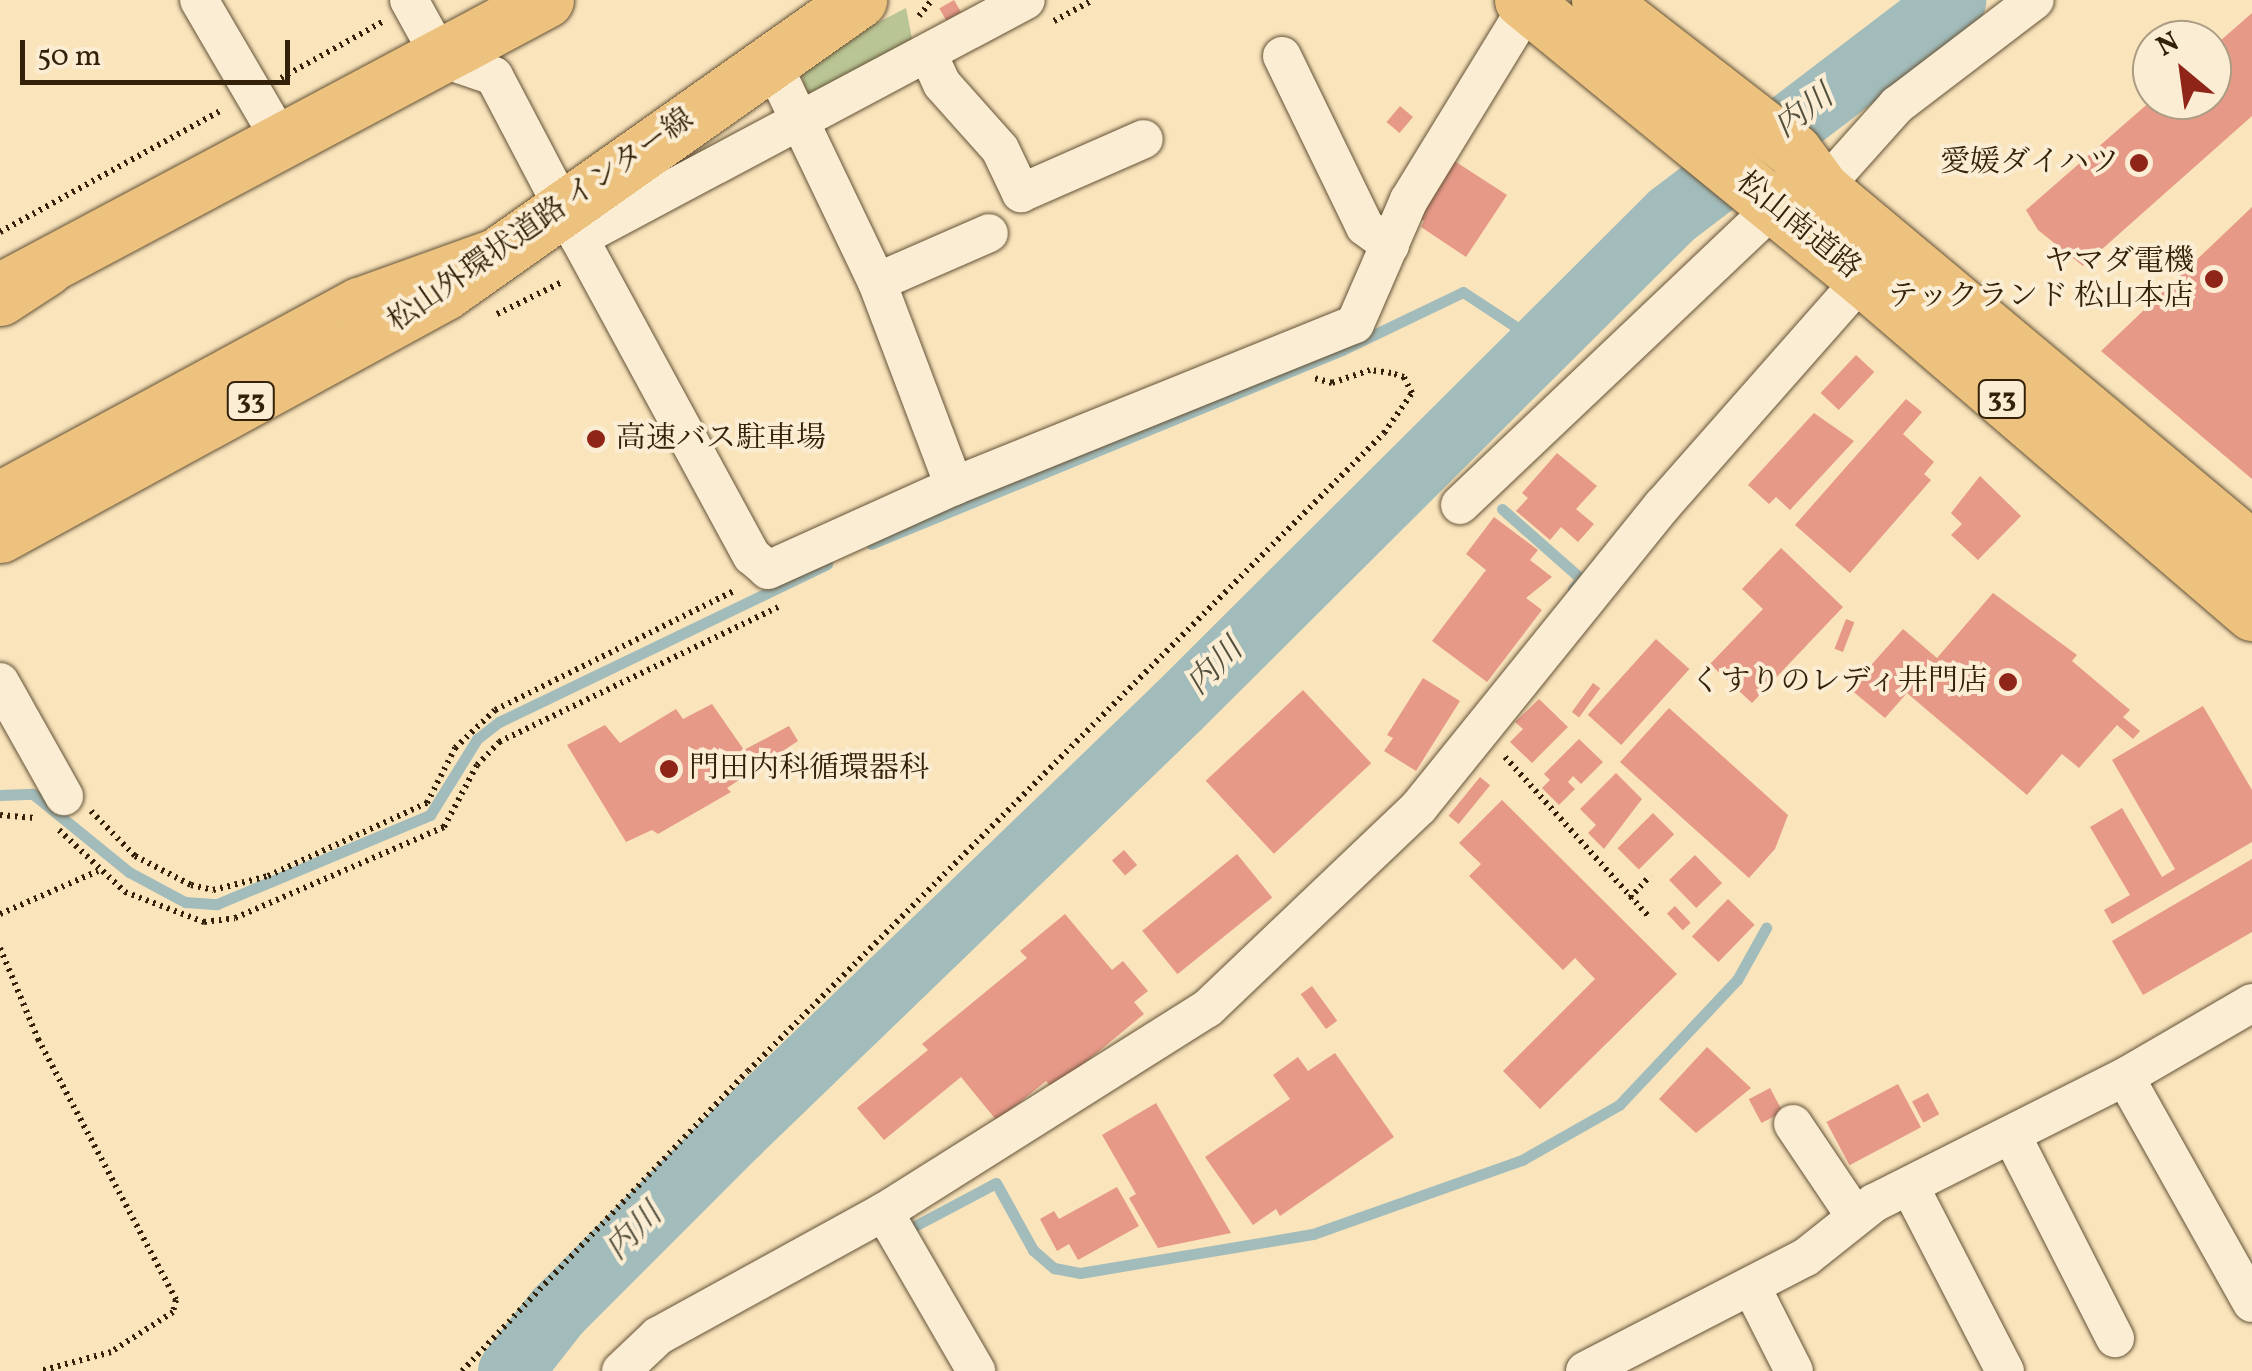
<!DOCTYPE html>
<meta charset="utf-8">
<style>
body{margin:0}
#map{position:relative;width:2252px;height:1371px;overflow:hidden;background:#f9e4bc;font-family:Vollkorn,"Noto Serif JP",serif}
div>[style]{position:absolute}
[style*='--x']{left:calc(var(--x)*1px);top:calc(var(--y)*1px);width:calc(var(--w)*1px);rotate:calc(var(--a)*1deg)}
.green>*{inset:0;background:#b9c594}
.stream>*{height:11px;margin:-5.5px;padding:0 5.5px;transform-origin:5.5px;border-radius:5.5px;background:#a2bcbb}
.river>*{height:65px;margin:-32.5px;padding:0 32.5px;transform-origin:32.5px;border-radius:32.5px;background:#a2bcbb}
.building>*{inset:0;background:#e79988;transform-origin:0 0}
.path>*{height:6px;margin-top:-3px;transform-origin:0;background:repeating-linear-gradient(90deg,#332209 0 2.5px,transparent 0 7.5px)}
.roads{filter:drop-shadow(0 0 2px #645236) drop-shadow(0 0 2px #645236)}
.minor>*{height:38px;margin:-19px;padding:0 19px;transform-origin:19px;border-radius:19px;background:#fbedd3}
.trunk>*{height:55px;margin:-27.5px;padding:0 27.5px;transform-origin:27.5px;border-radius:27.5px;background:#ecc27e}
.motorway>*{height:55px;margin:-27.5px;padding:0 27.5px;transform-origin:27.5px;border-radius:27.5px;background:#ecc27e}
.dots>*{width:28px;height:28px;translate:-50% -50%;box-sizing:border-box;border:5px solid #fbedd3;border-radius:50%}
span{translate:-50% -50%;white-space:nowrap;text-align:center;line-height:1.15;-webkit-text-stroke:8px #fbedd3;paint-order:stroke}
.shield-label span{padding:2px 8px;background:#fbedd3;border:2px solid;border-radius:8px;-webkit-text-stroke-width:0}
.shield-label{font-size:28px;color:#332209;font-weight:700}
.poi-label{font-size:30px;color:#332209}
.right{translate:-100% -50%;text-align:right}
.left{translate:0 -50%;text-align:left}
.street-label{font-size:30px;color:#332209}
.water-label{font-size:32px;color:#54503e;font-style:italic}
.north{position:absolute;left:2132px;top:20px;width:100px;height:100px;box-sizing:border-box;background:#fbedd3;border:2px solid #ab9c82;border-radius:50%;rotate:331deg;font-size:28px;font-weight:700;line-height:40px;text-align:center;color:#332209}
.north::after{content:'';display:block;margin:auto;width:35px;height:45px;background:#8f2418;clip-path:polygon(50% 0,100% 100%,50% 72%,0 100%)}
.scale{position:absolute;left:20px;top:40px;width:270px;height:45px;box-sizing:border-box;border:5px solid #332209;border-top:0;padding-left:12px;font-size:30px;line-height:35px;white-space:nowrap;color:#332209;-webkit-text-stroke:8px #fbedd3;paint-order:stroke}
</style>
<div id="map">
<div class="green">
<div style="clip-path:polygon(906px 8px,913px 44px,813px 98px,805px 91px,800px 63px)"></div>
</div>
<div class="stream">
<div style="--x:1502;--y:509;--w:106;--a:41.5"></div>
<div style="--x:1581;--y:579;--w:13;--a:129"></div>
<div style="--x:871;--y:544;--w:509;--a:-22.39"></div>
<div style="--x:1342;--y:350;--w:134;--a:-25.6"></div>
<div style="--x:1463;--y:292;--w:95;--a:33.4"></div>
<div style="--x:0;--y:795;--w:33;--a:-2"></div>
<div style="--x:33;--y:794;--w:124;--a:39.1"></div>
<div style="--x:129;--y:872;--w:64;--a:28.2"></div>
<div style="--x:185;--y:902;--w:32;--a:4"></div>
<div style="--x:217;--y:904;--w:231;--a:-22.7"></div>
<div style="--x:430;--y:815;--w:89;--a:-58.3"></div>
<div style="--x:477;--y:739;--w:28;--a:-38"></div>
<div style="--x:499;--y:722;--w:364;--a:-25.7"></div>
<div style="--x:909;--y:1229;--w:98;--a:-27.9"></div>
<div style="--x:996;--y:1183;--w:77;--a:61.1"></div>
<div style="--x:1033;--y:1250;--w:28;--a:41"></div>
<div style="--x:1054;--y:1268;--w:26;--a:11"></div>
<div style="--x:1080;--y:1273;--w:236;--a:-9.5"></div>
<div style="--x:1313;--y:1234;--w:222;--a:-19.5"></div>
<div style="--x:1522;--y:1160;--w:112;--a:-29.6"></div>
<div style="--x:1619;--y:1105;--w:172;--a:-46.7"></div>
<div style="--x:1737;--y:980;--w:60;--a:-60.9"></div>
</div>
<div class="river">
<div style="--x:510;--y:1371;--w:76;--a:-51.9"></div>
<div style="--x:557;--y:1311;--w:253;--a:-45"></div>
<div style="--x:736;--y:1132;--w:614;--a:-43.94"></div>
<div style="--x:1178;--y:706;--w:696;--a:-44.88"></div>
<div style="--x:1671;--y:215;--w:355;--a:-37.3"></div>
</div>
<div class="building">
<div style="left:954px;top:0;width:14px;height:17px;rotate:60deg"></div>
<div style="clip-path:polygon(2252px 13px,2252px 116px,2083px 266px,2038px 230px,2026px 210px,2152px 100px,2212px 100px,2212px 48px)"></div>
<div style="left:1400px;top:106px;width:17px;height:21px;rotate:40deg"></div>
<div style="clip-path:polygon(1453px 160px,1507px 195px,1466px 257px,1421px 227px,1424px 221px,1416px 216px)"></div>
<div style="clip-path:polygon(2252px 207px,2252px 479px,2101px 351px)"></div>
<div style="left:1856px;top:355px;width:25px;height:52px;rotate:43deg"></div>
<div style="clip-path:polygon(1906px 399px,1922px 412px,1903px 434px,1934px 462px,1924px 474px,1931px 480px,1850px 573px,1795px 525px)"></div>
<div style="clip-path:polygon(1814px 413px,1854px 441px,1790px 510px,1776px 497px,1769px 504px,1748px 485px)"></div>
<div style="clip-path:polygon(1557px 453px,1597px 486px,1576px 509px,1594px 524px,1578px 542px,1561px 527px,1550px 540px,1516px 511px,1528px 498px,1522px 493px)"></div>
<div style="clip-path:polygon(1980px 476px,2021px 516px,1978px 560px,1951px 535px,1962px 524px,1951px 513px)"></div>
<div style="clip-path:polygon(1494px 517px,1538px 550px,1530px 560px,1552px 577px,1526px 598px,1542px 610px,1487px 682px,1432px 641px,1486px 570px,1466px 554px)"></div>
<div style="clip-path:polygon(1781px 548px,1843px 607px,1752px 703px,1710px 664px,1763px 609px,1742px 589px)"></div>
<div style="clip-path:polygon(1993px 593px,2077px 655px,2072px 661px,2130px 710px,2123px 717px,2140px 731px,2133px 739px,2117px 725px,2079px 768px,2062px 754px,2027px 795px,1907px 693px,1885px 718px,1850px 689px,1903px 629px,1937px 658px)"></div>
<div style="left:1846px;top:619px;width:9px;height:32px;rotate:21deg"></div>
<div style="left:1656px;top:639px;width:45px;height:102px;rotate:42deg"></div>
<div style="clip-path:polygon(1423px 678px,1460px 701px,1416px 771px,1384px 751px,1393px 738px,1387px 735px)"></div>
<div style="left:1593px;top:683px;width:9px;height:36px;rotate:36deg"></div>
<div style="left:1303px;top:690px;width:100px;height:133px;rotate:47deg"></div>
<div style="clip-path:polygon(1539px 699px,1568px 727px,1532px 763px,1510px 742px,1523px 729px,1515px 722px)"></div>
<div style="clip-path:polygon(712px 704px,744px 750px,789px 726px,798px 741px,727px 788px,731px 792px,658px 834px,652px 830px,626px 842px,567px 745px,605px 725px,620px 743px,676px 709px,683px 719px)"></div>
<div style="clip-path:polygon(2203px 706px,2252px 790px,2252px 842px,2112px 924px,2104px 910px,2130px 895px,2090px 827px,2122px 808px,2162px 877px,2175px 869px,2112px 760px)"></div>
<div style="clip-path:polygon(1669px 708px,1788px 815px,1775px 849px,1749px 878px,1620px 762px)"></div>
<div style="clip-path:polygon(1579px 739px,1603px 762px,1581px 784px,1573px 776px,1568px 782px,1575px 789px,1559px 805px,1542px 788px,1550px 780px,1544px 774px)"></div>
<div style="clip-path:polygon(1616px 773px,1642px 799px,1604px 849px,1588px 833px,1596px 825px,1580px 809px)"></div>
<div style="left:1480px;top:777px;width:13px;height:50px;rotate:39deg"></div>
<div style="clip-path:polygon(1502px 800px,1677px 974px,1540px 1109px,1503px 1071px,1595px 979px,1575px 958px,1563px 970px,1469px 876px,1481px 864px,1459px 843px)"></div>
<div style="left:1653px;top:813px;width:30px;height:50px;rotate:45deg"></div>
<div style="left:1124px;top:850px;width:20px;height:16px;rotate:49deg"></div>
<div style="left:1237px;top:854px;width:56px;height:122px;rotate:51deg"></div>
<div style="left:1695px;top:855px;width:39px;height:36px;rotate:46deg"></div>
<div style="clip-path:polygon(2252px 859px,2252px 932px,2143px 995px,2112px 941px)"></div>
<div style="left:1728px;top:899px;width:37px;height:52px;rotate:44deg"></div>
<div style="left:1675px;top:906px;width:23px;height:11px;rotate:47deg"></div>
<div style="clip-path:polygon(1065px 914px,1112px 970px,1123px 961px,1148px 991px,1134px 1002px,1144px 1014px,1053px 1089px,1046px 1081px,997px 1121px,961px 1077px,884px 1140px,857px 1108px,928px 1050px,922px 1044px,1027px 958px,1020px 951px)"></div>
<div style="left:1312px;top:986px;width:43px;height:14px;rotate:54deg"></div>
<div style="clip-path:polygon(1707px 1047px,1751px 1088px,1696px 1133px,1659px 1099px)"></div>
<div style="clip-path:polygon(1335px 1053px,1394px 1137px,1280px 1216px,1276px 1209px,1253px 1225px,1205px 1157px,1290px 1099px,1273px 1075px,1298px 1057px,1308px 1071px)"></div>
<div style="left:1898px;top:1084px;width:49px;height:81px;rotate:62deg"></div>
<div style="left:1770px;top:1088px;width:27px;height:24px;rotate:62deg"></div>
<div style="left:1928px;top:1093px;width:24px;height:18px;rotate:62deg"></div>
<div style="clip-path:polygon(1156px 1103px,1231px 1233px,1158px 1248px,1129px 1198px,1136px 1194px,1102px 1135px)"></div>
<div style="clip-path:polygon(1117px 1187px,1139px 1226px,1078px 1260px,1069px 1244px,1057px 1251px,1040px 1219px,1054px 1211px,1059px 1219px)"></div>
</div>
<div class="path">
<div style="--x:919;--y:16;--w:21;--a:-51"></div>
<div style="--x:1054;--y:21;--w:44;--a:-28.3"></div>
<div style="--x:281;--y:78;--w:118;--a:-29"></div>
<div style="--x:0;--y:232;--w:253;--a:-28.8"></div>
<div style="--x:497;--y:314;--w:72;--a:-26.2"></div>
<div style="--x:1505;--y:757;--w:215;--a:48"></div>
<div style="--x:91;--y:811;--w:63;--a:45.6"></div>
<div style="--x:135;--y:856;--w:63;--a:27.4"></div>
<div style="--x:191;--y:885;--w:23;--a:13"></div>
<div style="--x:213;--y:890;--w:57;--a:-14.3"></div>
<div style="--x:268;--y:876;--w:175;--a:-24.7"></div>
<div style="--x:427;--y:803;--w:62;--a:-63"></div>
<div style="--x:455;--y:748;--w:55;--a:-43.5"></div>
<div style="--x:495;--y:710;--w:269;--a:-26.5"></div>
<div style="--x:0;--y:815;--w:35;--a:5"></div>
<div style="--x:59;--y:830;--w:91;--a:43.2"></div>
<div style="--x:125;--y:892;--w:85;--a:20.8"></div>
<div style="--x:204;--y:922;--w:31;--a:-7"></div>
<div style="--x:235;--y:918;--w:228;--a:-23.5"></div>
<div style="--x:444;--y:827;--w:70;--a:-62"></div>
<div style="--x:477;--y:765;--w:32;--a:-46"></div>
<div style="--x:499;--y:742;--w:310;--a:-25.8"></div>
<div style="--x:1630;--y:898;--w:30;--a:-48"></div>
<div style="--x:0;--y:914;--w:107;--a:-23.7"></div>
<div style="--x:0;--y:948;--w:99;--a:67.3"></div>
<div style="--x:38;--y:1039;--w:295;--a:62.1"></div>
<div style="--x:176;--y:1300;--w:12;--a:104"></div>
<div style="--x:173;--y:1312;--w:74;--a:147.2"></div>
<div style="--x:111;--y:1352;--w:73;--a:165"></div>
<div style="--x:462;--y:1371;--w:414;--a:-46.4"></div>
<div style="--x:748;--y:1071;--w:901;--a:-45.09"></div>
<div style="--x:1384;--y:433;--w:49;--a:-55"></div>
<div style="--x:1412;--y:393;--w:18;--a:-117"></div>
<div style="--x:1404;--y:377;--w:14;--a:-163"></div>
<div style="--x:1391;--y:373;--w:21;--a:-172"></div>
<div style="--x:1370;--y:370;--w:40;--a:161.1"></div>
<div style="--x:1332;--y:383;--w:19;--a:-164"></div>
</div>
<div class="roads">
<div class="minor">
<div style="--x:199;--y:0;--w:167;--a:59.7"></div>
<div style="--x:409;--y:0;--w:66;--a:61.1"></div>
<div style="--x:441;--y:58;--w:56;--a:18.8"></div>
<div style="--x:494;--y:76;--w:183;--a:62.3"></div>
<div style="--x:579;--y:238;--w:506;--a:-28.03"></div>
<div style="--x:928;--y:54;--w:33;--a:65"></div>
<div style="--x:942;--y:84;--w:87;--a:48.3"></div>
<div style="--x:1000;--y:149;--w:49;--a:64.5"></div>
<div style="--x:1021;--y:193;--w:134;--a:-23.7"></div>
<div style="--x:1282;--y:56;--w:190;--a:64.1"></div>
<div style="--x:1365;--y:227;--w:31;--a:36"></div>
<div style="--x:771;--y:61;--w:245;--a:64.4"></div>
<div style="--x:877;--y:282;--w:218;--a:69.3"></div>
<div style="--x:1822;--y:189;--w:113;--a:-48.2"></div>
<div style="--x:1897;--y:105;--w:173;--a:-37.3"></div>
<div style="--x:579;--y:238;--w:362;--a:61.5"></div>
<div style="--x:752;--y:556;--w:21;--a:41"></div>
<div style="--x:768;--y:570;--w:204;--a:-24.3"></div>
<div style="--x:954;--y:486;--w:432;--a:-22"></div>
<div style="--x:1355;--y:324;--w:135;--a:-66.5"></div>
<div style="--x:1409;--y:200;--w:228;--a:-58.5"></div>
<div style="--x:877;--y:282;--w:122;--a:-23.6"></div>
<div style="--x:1460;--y:505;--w:433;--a:-43.5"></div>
<div style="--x:0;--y:682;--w:131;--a:60.7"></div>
<div style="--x:2252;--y:1003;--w:147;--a:149.8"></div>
<div style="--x:2125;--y:1077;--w:259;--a:60.7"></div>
<div style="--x:1793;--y:1124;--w:111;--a:56"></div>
<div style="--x:2012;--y:1136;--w:227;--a:63"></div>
<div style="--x:1910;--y:1187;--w:207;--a:62.7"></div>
<div style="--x:884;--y:1212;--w:184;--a:59.9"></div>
<div style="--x:1751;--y:1286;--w:95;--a:63.2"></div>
<div style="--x:621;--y:1371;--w:51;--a:-43.4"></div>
<div style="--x:658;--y:1336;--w:258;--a:-28.8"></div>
<div style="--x:884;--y:1212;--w:383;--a:-32.2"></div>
<div style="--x:1208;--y:1008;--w:291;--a:-43.6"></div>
<div style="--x:1419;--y:807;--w:387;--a:-51.1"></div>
<div style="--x:1662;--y:506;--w:324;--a:-48.6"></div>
<div style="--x:1585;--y:1371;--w:249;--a:-27.3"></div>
<div style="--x:1806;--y:1257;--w:87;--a:-38.5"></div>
<div style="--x:1874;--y:1203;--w:281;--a:-26.7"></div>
</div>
<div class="trunk">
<div style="--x:1522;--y:0;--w:441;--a:39.3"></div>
<div style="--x:1863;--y:279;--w:513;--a:40.65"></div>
<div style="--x:1599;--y:0;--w:247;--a:37.8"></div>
<div style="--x:1794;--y:151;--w:47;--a:53.6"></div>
<div style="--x:1822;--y:189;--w:561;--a:39.94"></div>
<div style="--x:3;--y:289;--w:615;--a:-28.02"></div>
<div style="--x:0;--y:535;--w:507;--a:-28.64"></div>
<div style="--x:445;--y:292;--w:507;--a:-35.2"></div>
</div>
<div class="motorway">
<div style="--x:0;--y:298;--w:55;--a:-33.1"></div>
<div style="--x:0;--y:499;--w:408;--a:-28.4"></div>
<div style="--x:359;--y:305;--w:145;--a:-19.8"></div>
</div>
</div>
<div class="dots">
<div style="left:2139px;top:163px;background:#8f2418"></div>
<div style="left:2214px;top:279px;background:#8f2418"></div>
<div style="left:596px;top:439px;background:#8f2418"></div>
<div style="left:2008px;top:682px;background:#8f2418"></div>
<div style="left:669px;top:769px;background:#8f2418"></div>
</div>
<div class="shield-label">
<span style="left:2002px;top:399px">33</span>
<span style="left:251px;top:401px">33</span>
</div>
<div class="poi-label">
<span class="right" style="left:2119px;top:163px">愛媛ダイハツ</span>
<span class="right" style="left:2194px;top:279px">ヤマダ電機<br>テックランド 松山本店</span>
<span class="left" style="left:616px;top:439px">高速バス駐車場</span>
<span class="right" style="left:1988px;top:682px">くすりのレディ井門店</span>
<span class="left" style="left:689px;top:769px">門田内科循環器科</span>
</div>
<div class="street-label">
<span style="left:541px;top:221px;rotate:-35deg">松山外環状道路 インター線</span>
<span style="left:1798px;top:226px;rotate:39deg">松山南道路</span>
</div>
<div class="water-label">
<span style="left:1805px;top:113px;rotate:-37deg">内川</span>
<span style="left:1216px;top:668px;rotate:-45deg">内川</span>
<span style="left:635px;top:1233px;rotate:-45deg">内川</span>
</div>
<div class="north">N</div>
<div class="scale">50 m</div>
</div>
